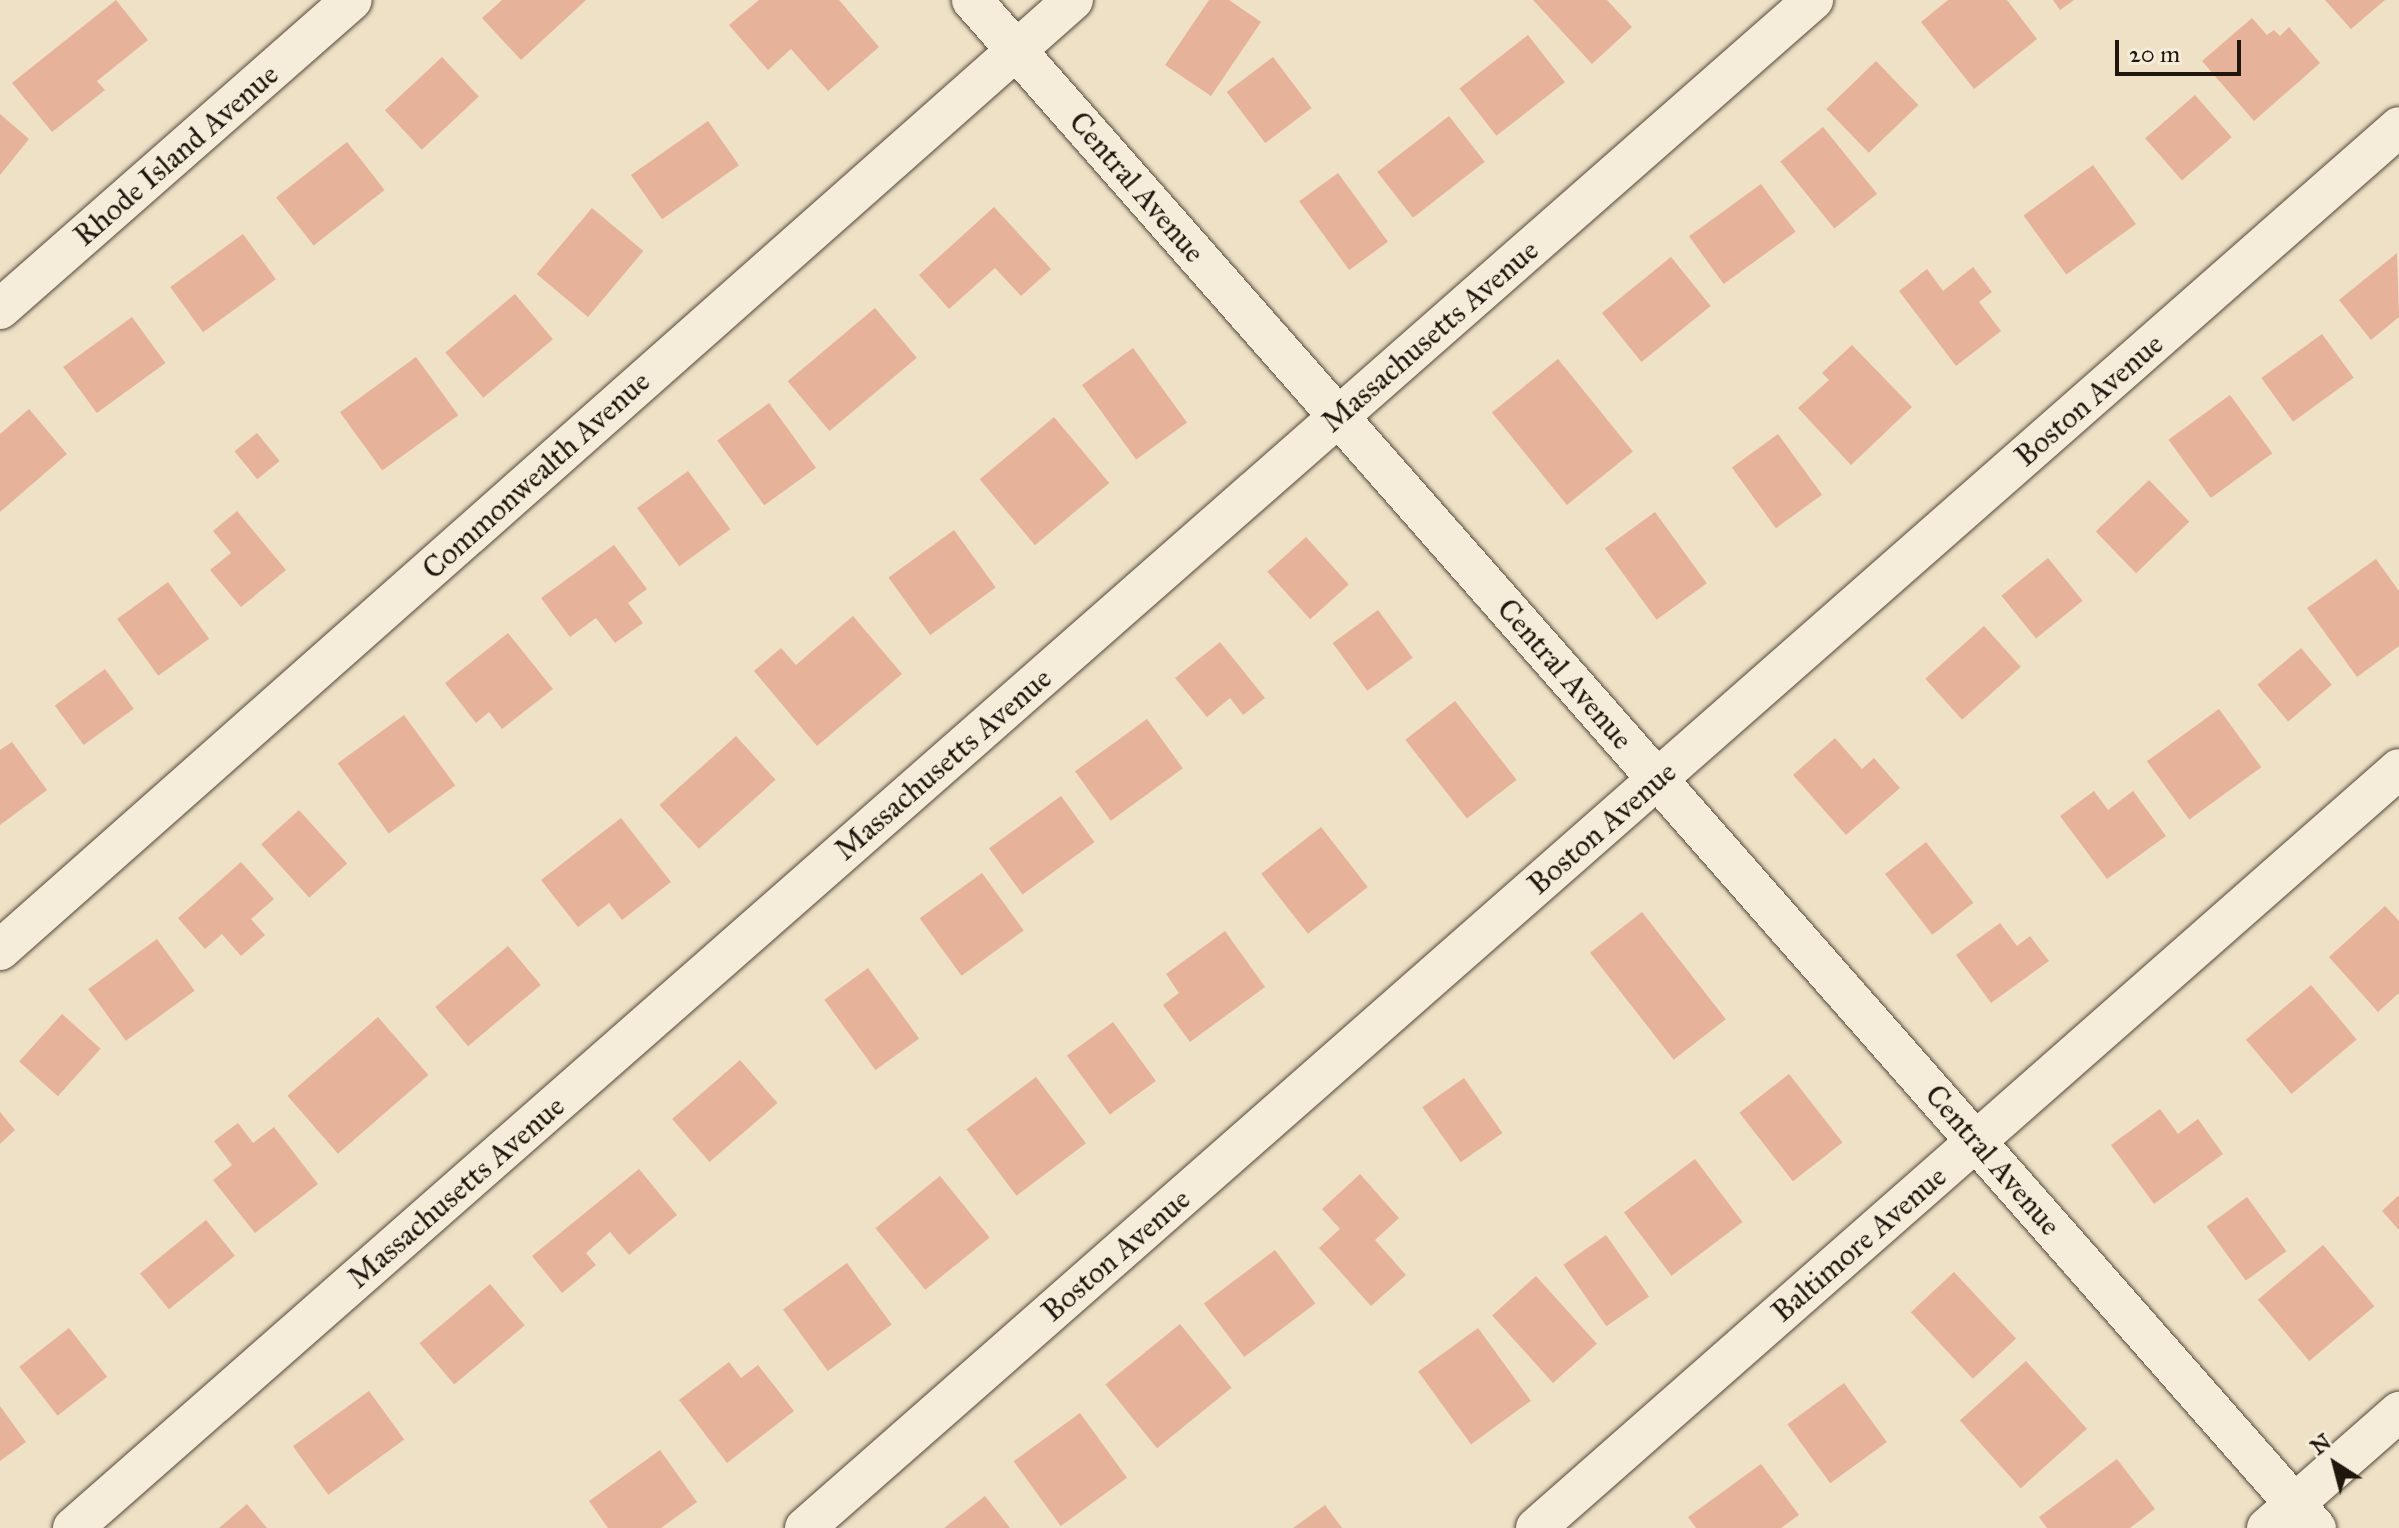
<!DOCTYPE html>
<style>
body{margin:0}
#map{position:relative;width:2399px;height:1528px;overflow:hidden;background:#efe1c6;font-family:"IM FELL Great Primer",serif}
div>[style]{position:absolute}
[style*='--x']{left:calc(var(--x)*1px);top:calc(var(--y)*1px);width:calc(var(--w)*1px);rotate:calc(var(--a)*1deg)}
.building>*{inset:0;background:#e6b29a;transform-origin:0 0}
.roads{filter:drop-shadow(0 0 2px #53493b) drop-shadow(0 0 2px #53493b)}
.minor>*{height:40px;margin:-20px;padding:0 20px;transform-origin:20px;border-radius:20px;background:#f5ecda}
span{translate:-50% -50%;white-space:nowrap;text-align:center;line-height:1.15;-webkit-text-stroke:6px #f5ecda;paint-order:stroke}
.street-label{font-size:30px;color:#1f160d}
.north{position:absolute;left:2295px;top:1424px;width:80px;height:80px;-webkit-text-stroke:6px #f5ecda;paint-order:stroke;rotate:324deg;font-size:22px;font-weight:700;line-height:32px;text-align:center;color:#1f160d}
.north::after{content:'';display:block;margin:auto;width:28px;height:36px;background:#1f160d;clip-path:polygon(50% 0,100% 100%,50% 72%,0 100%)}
.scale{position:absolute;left:2115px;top:40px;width:126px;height:36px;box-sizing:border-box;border:4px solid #1f160d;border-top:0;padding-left:10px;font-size:24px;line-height:28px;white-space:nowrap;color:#1f160d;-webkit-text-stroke:6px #f5ecda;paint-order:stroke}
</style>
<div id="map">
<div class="building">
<div style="clip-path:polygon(116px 0,148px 40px,97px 81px,105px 90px,52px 132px,12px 83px)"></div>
<div style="clip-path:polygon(502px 0,586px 0,521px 60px,482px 18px)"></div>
<div style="clip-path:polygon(759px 0,839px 0,879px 47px,828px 91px,791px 49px,768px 70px,729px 25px)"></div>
<div style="clip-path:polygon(1209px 0,1229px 0,1261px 22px,1211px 96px,1165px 65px)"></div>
<div style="clip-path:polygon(1533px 0,1607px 0,1632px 27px,1592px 64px)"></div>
<div style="clip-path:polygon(1948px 0,2007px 0,2037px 39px,1974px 89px,1921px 22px)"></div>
<div style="clip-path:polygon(2053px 0,2074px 0,2060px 10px)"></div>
<div style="clip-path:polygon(2325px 0,2385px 0,2351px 29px)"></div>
<div style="clip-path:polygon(2252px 18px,2267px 35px,2274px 30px,2280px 36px,2289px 27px,2320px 63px,2254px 121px,2202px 61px)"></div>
<div style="left:1528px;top:35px;width:60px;height:87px;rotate:52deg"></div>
<div style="left:442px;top:57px;width:54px;height:78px;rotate:47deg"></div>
<div style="left:1273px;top:57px;width:64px;height:58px;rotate:53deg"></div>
<div style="left:1876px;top:61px;width:61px;height:69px;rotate:46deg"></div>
<div style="left:2195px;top:95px;width:56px;height:66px;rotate:49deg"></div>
<div style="clip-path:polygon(0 114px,29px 139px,0 175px)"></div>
<div style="left:1449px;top:116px;width:58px;height:91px;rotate:52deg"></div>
<div style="left:708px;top:121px;width:54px;height:94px;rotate:55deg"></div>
<div style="left:1823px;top:127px;width:86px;height:55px;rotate:51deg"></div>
<div style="left:347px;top:142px;width:61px;height:90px;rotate:52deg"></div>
<div style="left:2093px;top:165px;width:73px;height:86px;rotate:54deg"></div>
<div style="left:1338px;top:173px;width:85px;height:48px;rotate:54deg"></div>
<div style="left:1761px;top:184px;width:59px;height:89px;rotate:54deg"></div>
<div style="clip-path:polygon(994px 207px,1051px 269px,1021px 296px,995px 268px,949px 309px,919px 275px)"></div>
<div style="left:592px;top:208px;width:67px;height:86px;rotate:40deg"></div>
<div style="left:243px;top:234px;width:56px;height:90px;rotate:54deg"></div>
<div style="clip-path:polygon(2397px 253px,2399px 317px,2371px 340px,2339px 300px)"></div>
<div style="left:1671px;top:257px;width:63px;height:89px;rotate:51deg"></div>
<div style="clip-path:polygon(1973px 267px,1992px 292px,1979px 302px,2001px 331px,1956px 366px,1899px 291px,1927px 269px,1943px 291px)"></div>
<div style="left:515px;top:294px;width:59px;height:91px;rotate:50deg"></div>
<div style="left:875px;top:308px;width:65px;height:114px;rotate:50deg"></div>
<div style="left:132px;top:317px;width:57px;height:85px;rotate:54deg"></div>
<div style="left:2322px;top:334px;width:54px;height:75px;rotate:54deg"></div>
<div style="clip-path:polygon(1852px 345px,1912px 407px,1851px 465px,1798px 408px,1829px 380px,1822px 373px)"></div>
<div style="left:1133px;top:348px;width:92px;height:63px;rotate:54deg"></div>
<div style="left:416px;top:357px;width:72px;height:94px;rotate:54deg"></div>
<div style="left:1558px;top:359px;width:119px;height:85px;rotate:51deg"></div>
<div style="left:2230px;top:395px;width:72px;height:76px;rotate:54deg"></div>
<div style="left:769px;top:403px;width:80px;height:64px;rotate:54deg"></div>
<div style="clip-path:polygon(29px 409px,67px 454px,0 512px,0 434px)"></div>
<div style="left:1054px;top:417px;width:86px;height:97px;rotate:50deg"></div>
<div style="left:257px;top:433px;width:36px;height:29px;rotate:51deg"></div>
<div style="left:1778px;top:434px;width:75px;height:57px;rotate:54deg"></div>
<div style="left:688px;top:471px;width:72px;height:63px;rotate:54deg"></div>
<div style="left:2149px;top:480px;width:58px;height:74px;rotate:46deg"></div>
<div style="clip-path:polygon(237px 511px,286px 570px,241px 607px,210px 570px,231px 553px,213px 531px)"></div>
<div style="left:1655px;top:512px;width:88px;height:62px;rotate:54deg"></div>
<div style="left:954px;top:530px;width:71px;height:81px;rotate:54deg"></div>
<div style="left:1306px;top:537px;width:64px;height:52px;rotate:48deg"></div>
<div style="clip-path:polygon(614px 545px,647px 589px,628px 603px,643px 623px,615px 643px,596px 618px,570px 637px,541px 598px)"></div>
<div style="left:2048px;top:558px;width:55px;height:60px;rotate:51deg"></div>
<div style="clip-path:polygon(2376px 559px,2399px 591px,2399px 646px,2357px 677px,2307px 608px)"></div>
<div style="left:168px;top:582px;width:70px;height:63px;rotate:54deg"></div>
<div style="left:1378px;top:610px;width:59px;height:56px;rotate:54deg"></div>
<div style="clip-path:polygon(853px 616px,902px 674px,817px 746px,754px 671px,781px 648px,796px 665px)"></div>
<div style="left:1984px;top:626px;width:55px;height:79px;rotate:48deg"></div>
<div style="clip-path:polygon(508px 633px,553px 689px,502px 729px,489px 712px,476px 723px,445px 683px)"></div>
<div style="clip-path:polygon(1220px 642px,1265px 698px,1243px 715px,1230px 698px,1207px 717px,1175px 678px)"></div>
<div style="left:2301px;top:648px;width:48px;height:57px;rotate:50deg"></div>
<div style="left:105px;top:669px;width:49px;height:62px;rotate:54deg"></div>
<div style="left:1455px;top:701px;width:100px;height:63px;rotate:52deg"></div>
<div style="left:2219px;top:709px;width:72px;height:89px;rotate:54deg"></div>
<div style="left:404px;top:715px;width:87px;height:82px;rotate:54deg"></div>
<div style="left:1147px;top:719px;width:61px;height:89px;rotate:54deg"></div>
<div style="left:736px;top:736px;width:59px;height:103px;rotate:48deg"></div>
<div style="clip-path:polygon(1835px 738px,1862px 769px,1874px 758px,1900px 788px,1846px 835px,1793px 775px)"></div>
<div style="clip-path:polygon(12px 742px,47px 790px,0 825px,0 750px)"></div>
<div style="clip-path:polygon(2094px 791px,2108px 810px,2133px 791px,2166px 836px,2107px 879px,2060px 816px)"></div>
<div style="left:1061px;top:796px;width:57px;height:89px;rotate:54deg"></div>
<div style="left:299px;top:810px;width:72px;height:51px;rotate:48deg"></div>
<div style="clip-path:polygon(621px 818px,671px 882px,622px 920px,609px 903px,578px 927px,541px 880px)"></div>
<div style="left:1321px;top:827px;width:76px;height:76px;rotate:52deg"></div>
<div style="left:1926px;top:842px;width:77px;height:52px;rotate:52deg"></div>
<div style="clip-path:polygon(241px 862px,274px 899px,251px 919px,265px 935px,241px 956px,222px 934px,205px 949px,178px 918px)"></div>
<div style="left:982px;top:873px;width:71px;height:77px;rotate:54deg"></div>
<div style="clip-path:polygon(2385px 906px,2399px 921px,2399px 993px,2378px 1012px,2329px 957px)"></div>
<div style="left:1642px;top:912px;width:136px;height:66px;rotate:52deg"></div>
<div style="clip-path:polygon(2000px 923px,2017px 946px,2030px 936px,2049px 961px,1991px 1003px,1956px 955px)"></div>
<div style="clip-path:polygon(1225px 931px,1265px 987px,1190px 1042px,1163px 1005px,1179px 993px,1166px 974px)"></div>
<div style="left:157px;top:939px;width:64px;height:85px;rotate:54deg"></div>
<div style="left:508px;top:946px;width:51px;height:95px;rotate:50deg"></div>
<div style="left:868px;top:968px;width:87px;height:54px;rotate:54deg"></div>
<div style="left:2311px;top:985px;width:71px;height:85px;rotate:50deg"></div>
<div style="left:62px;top:1014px;width:52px;height:64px;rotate:42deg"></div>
<div style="left:378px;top:1017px;width:77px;height:120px;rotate:49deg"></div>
<div style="left:1113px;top:1022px;width:73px;height:57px;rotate:54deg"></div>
<div style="left:740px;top:1060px;width:57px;height:90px;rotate:49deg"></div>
<div style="left:1789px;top:1074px;width:87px;height:63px;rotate:52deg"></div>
<div style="left:1036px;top:1077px;width:83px;height:87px;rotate:53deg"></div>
<div style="left:1464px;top:1078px;width:67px;height:51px;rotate:55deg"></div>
<div style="clip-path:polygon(2160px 1109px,2178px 1134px,2198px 1119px,2223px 1154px,2154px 1204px,2111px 1145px)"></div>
<div style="clip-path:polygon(0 1112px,15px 1130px,0 1144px)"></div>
<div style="clip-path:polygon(238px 1123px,253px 1143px,274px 1127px,318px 1184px,255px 1233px,213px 1180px,232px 1165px,214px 1141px)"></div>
<div style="left:1695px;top:1159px;width:79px;height:89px;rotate:53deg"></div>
<div style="clip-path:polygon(639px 1169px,677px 1215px,629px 1255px,610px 1232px,586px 1253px,596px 1265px,562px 1293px,532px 1256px)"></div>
<div style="clip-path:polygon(1360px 1174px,1399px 1218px,1375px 1240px,1406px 1275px,1371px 1306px,1319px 1248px,1340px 1229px,1322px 1209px)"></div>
<div style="left:940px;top:1176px;width:79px;height:83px;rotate:51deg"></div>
<div style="clip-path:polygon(2399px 1195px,2399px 1230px,2382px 1211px)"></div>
<div style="left:2247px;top:1197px;width:67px;height:50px;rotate:54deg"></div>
<div style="left:206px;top:1220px;width:46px;height:85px;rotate:51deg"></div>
<div style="left:1606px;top:1235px;width:75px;height:52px;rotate:55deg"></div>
<div style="left:2323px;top:1245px;width:80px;height:85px;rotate:50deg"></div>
<div style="left:1275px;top:1250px;width:67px;height:89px;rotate:53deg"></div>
<div style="left:847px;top:1263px;width:76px;height:79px;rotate:54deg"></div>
<div style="left:1954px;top:1272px;width:91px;height:59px;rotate:47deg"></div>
<div style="left:1536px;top:1276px;width:91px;height:59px;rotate:48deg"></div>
<div style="left:490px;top:1284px;width:54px;height:92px;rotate:50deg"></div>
<div style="left:1180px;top:1324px;width:82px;height:96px;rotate:51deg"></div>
<div style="left:69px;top:1328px;width:62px;height:63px;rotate:52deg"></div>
<div style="left:1478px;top:1328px;width:90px;height:74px;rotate:54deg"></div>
<div style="left:2026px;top:1361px;width:91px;height:89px;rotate:48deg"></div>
<div style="clip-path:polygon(729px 1362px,741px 1378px,758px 1365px,794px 1411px,727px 1463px,679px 1400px)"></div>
<div style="left:1844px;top:1383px;width:73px;height:70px;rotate:54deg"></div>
<div style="left:369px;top:1391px;width:60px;height:94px;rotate:54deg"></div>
<div style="clip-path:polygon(0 1406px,26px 1442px,0 1461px)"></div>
<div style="left:1080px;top:1413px;width:80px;height:82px;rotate:54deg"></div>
<div style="clip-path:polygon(660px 1450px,697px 1502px,661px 1528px,608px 1528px,589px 1501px)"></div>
<div style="clip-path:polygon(2117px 1459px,2155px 1509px,2130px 1528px,2047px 1528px,2039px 1517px)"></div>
<div style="clip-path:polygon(1761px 1464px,1799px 1515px,1781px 1528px,1696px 1528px,1688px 1517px)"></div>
<div style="clip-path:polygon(985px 1496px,1010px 1528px,944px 1528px)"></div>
<div style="clip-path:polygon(247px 1504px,267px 1528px,219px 1528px)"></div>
<div style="clip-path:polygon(1325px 1505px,1342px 1528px,1293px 1528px)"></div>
</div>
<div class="roads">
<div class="minor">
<div style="--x:972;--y:0;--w:2035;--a:48.67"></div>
<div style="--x:0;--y:309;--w:468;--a:-41.3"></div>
<div style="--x:0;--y:950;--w:1433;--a:-41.52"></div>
<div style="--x:73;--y:1528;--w:2316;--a:-41.29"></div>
<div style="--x:805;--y:1528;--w:2122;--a:-41.31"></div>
<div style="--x:1536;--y:1528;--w:1149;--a:-41.33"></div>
<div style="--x:2267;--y:1528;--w:176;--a:-41.3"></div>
</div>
</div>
<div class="street-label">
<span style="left:176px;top:155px;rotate:-41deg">Rhode Island Avenue</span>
<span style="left:1137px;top:187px;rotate:49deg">Central Avenue</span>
<span style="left:1430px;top:336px;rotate:-41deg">Massachusetts Avenue</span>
<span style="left:2089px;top:400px;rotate:-41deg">Boston Avenue</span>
<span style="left:536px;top:475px;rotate:-42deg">Commonwealth Avenue</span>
<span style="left:1565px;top:674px;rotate:49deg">Central Avenue</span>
<span style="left:943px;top:764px;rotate:-41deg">Massachusetts Avenue</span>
<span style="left:1602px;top:828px;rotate:-41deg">Boston Avenue</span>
<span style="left:1993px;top:1160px;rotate:49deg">Central Avenue</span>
<span style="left:456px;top:1192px;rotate:-41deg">Massachusetts Avenue</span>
<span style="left:1859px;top:1244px;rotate:-41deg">Baltimore Avenue</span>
<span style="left:1116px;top:1255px;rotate:-41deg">Boston Avenue</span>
</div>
<div class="north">N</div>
<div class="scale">20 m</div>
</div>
